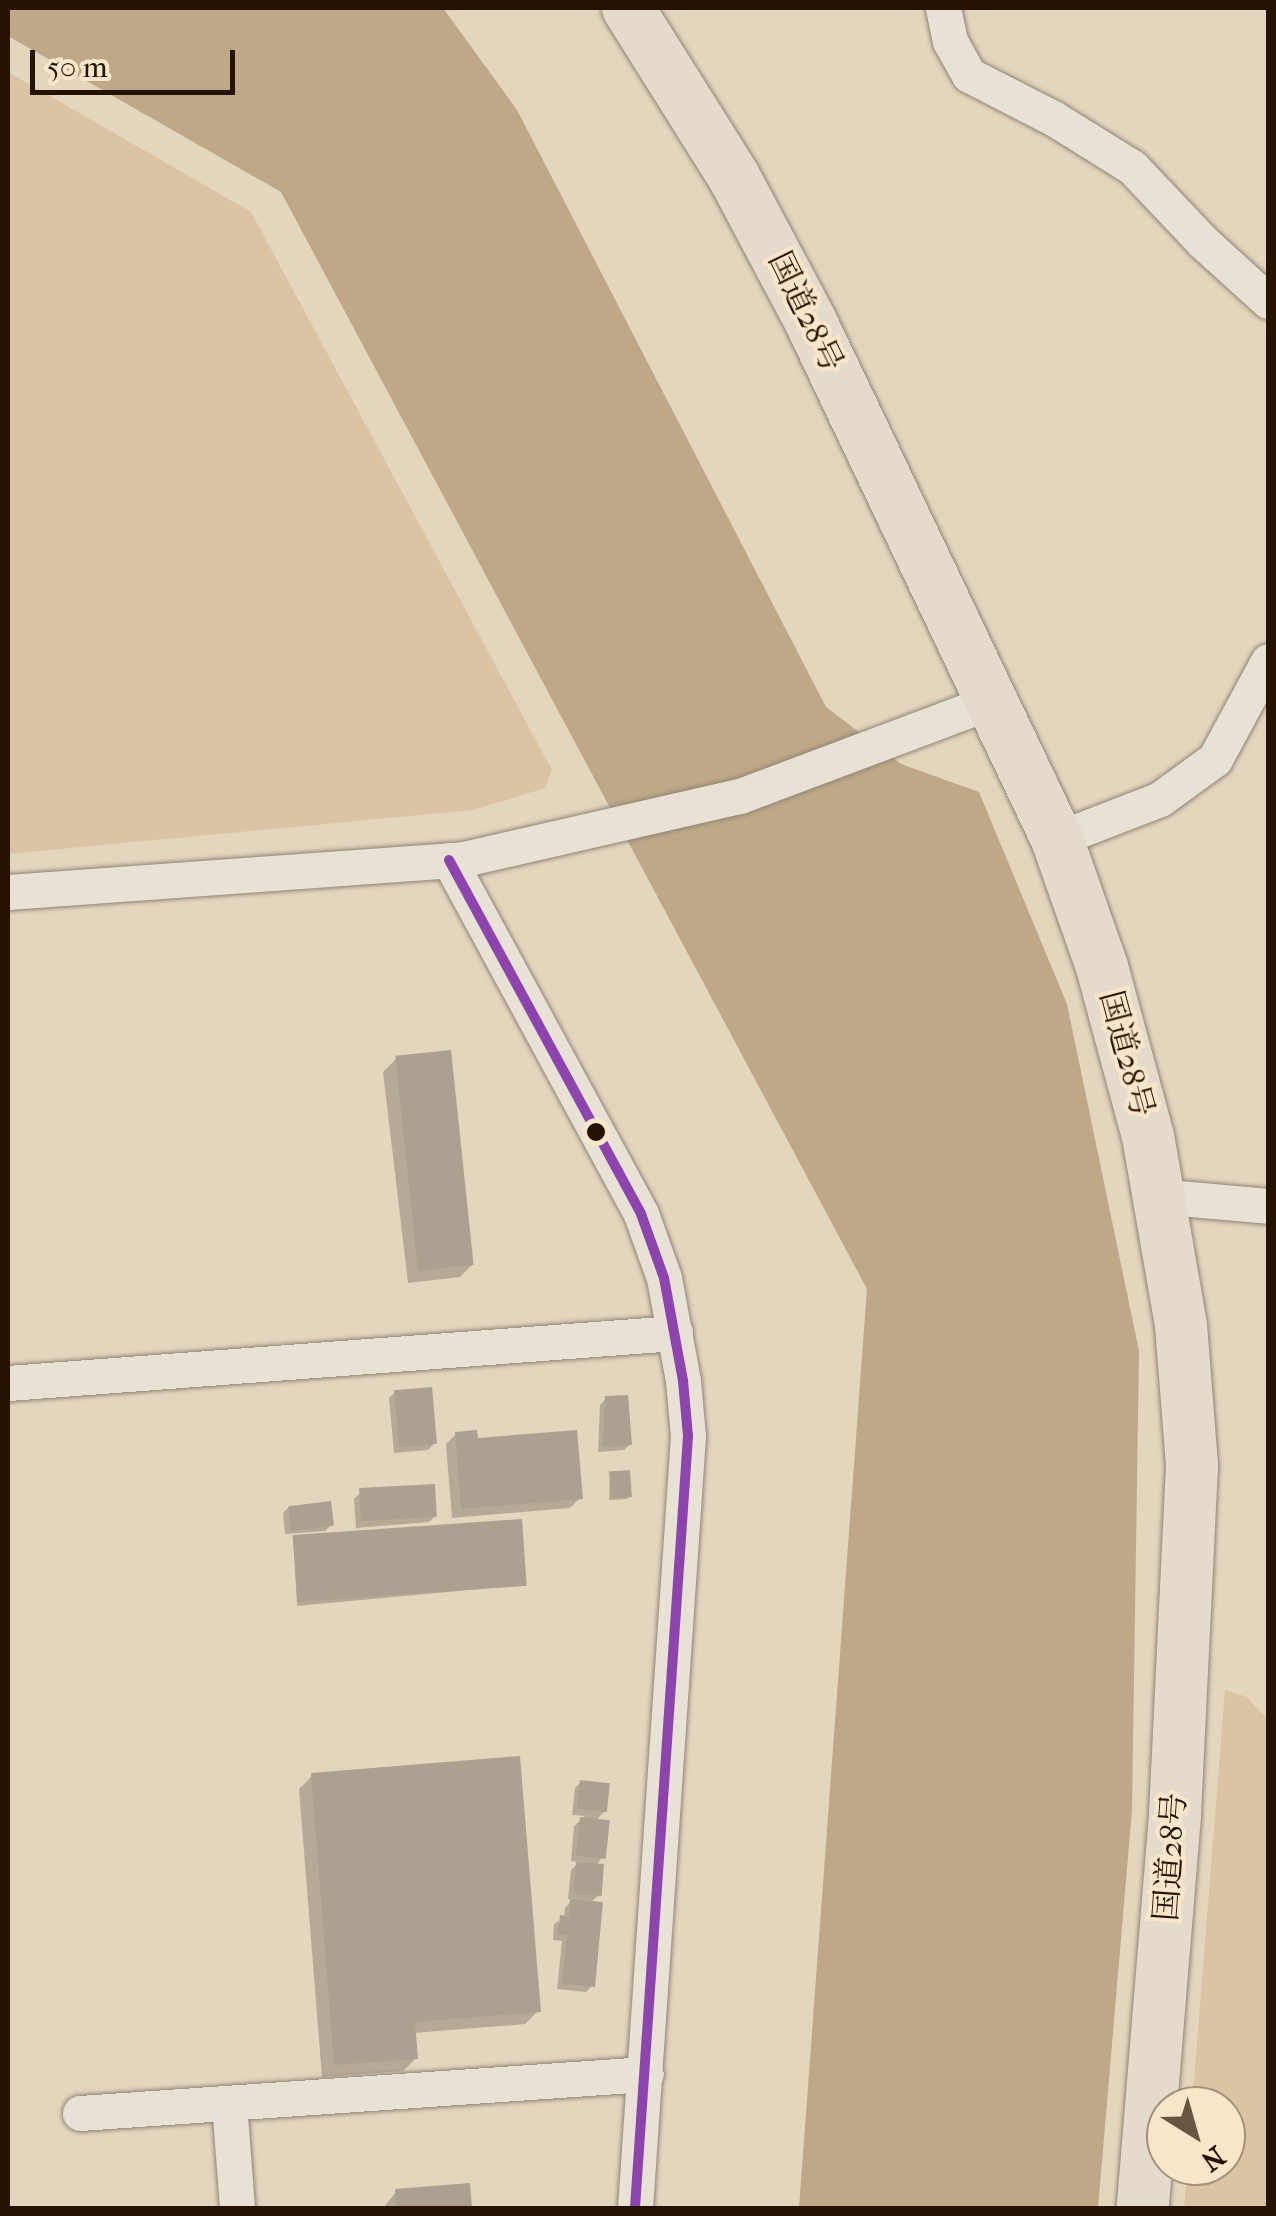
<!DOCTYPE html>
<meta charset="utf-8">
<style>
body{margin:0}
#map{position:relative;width:1276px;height:2216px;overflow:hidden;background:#e4d5bd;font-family:"IM FELL French Canon","Noto Serif JP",serif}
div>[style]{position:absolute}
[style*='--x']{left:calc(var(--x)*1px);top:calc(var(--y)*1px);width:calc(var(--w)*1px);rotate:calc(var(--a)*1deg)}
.green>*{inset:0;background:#dac4a4}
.water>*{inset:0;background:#bea888}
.shadow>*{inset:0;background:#0003}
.building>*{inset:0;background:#aca190;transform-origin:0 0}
.roads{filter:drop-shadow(0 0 2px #8f8575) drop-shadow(0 0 2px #8f8575)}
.minor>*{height:35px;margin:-17.5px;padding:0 17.5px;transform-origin:17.5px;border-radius:17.5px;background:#e8e1d5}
.highway>*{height:52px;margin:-26px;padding:0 26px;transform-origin:26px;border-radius:26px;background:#e4dbcd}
.bus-1>*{height:10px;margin:-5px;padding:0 5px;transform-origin:5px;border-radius:5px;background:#8e44ad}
.dots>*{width:28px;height:28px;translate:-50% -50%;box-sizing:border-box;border:5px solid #f8e6ca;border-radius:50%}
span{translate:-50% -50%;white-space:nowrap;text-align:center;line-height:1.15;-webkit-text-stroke:8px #f8e6ca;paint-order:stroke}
.street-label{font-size:32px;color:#251200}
.frame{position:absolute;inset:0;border:10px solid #251200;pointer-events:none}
.north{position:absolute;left:1146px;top:2086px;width:100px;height:100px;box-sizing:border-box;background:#f8e6ca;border:2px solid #a49179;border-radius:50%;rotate:143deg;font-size:28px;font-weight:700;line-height:40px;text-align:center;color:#251200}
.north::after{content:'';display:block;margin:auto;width:35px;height:45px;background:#685642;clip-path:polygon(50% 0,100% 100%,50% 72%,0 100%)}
.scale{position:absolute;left:30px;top:50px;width:205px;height:45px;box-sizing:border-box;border:5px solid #251200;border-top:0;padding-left:12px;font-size:30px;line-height:35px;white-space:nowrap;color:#251200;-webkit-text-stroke:8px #f8e6ca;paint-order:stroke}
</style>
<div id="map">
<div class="green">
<div style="clip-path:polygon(8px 72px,251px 212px,552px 770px,545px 788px,474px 810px,8px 854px)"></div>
<div style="clip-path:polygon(1225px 1690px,1247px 1697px,1268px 1720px,1268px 2208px,1184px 2208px,1188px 2166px,1226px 2166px,1226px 2106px,1192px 2106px)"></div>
</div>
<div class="water">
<div style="clip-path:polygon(8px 8px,443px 8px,517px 110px,826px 707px,901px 764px,979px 792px,1067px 1004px,1139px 1351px,1132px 1810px,1098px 2208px,799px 2208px,867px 1289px,281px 192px,8px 36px)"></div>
</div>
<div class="shadow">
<div style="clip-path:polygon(396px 1059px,473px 1264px,460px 1277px,408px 1283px,383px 1072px)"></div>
<div style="clip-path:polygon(395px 1392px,434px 1444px,428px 1450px,394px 1453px,389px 1398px)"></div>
<div style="clip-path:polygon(606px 1399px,630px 1444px,624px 1450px,598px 1452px,600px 1405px)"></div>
<div style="clip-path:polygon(456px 1434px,476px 1441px,580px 1498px,570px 1508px,452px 1518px,446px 1444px)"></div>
<div style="clip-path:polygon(610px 1475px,629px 1496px,627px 1499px,609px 1500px)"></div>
<div style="clip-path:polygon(360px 1493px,435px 1516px,429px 1522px,356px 1528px,354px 1499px)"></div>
<div style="clip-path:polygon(289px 1507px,331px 1525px,325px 1531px,285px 1534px,283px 1513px)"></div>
<div style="clip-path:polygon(294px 1541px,524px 1585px,297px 1606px)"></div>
<div style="clip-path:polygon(312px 1776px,538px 2011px,525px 2024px,414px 2033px,416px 2058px,403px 2071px,322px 2077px,299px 1789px)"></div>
<div style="clip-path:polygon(581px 1782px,605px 1811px,595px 1821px,603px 1857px,595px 1866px,599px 1895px,590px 1903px,592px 1986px,586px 1992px,557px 1989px,562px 1941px,553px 1940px,554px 1924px,564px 1918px,565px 1908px,573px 1899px,568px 1899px,571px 1870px,579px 1862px,571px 1861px,574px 1826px,585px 1816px,572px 1815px,575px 1788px)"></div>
<div style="clip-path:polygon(468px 2186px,469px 2208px,383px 2208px,396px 2192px)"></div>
</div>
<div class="building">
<div style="left:451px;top:1050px;width:216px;height:56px;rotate:84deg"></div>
<div style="left:432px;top:1387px;width:57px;height:38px;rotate:85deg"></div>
<div style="clip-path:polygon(628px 1395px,632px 1445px,603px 1447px,605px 1396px)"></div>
<div style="clip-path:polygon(477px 1430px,478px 1438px,577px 1430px,583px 1499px,461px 1509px,455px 1432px)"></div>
<div style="left:630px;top:1470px;width:27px;height:21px;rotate:86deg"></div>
<div style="left:435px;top:1484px;width:33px;height:76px;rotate:87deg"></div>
<div style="left:331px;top:1501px;width:25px;height:43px;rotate:83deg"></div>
<div style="left:522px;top:1519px;width:67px;height:230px;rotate:86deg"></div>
<div style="clip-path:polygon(520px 1756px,541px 2012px,415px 2022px,418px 2059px,334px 2065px,311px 1773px)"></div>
<div style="left:580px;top:1780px;width:30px;height:29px;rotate:6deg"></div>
<div style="left:580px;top:1817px;width:30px;height:39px;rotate:6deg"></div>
<div style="left:576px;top:1862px;width:28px;height:32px;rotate:4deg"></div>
<div style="clip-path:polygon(570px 1899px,603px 1902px,595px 1987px,562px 1984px,567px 1935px,558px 1935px,560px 1915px,569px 1916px)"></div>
<div style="clip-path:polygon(470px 2183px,472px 2208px,396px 2208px,395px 2189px)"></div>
</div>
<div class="roads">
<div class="minor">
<div style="--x:943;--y:8;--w:34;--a:78"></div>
<div style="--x:950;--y:41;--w:39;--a:61"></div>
<div style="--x:969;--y:75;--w:94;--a:27.1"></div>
<div style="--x:1053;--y:118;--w:93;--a:31.8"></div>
<div style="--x:1132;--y:167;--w:103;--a:46.6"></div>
<div style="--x:1203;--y:242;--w:88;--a:42.2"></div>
<div style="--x:1057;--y:839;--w:110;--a:-21.2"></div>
<div style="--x:1160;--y:799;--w:68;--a:-36"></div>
<div style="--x:1215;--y:759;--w:111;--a:-61.6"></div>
<div style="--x:449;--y:860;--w:403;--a:61.5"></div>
<div style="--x:641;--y:1214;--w:68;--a:70.2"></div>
<div style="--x:664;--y:1278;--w:105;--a:79.5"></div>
<div style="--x:683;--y:1381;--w:55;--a:84.8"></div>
<div style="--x:688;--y:1436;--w:774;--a:93.93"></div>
<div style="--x:8;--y:892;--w:457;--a:-4.1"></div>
<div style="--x:464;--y:859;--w:283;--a:-12.9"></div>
<div style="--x:740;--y:796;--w:267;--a:-20.6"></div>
<div style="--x:1157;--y:1196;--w:111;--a:5.1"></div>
<div style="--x:8;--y:1383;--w:669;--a:-4.29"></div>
<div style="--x:229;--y:2103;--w:105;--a:85.6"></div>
<div style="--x:80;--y:2113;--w:567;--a:-3.94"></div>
</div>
<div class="highway">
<div style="--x:628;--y:8;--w:199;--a:57.9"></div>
<div style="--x:734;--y:177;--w:162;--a:62"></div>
<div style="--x:810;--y:320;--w:575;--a:64.55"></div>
<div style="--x:1057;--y:839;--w:136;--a:70.6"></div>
<div style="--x:1102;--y:967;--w:175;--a:74.8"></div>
<div style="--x:1148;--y:1136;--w:192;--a:80.1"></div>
<div style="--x:1181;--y:1325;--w:141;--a:85.5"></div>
<div style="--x:1192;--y:1466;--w:349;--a:92.8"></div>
<div style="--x:1175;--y:1815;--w:394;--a:94.7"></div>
</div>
</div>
<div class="bus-1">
<div style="--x:449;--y:860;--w:403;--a:61.5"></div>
<div style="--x:641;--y:1214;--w:68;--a:70.2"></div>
<div style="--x:664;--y:1278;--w:105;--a:79.5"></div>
<div style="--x:683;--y:1381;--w:55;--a:84.8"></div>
<div style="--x:688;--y:1436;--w:774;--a:93.93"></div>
</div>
<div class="dots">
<div style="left:596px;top:1132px;background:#251200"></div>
</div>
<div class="street-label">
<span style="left:805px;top:312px;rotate:64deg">国道28号</span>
<span style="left:1126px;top:1054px;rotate:75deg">国道28号</span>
<span style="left:1171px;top:1857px;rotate:-86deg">国道28号</span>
</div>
<div class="frame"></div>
<div class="north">N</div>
<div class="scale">50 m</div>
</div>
